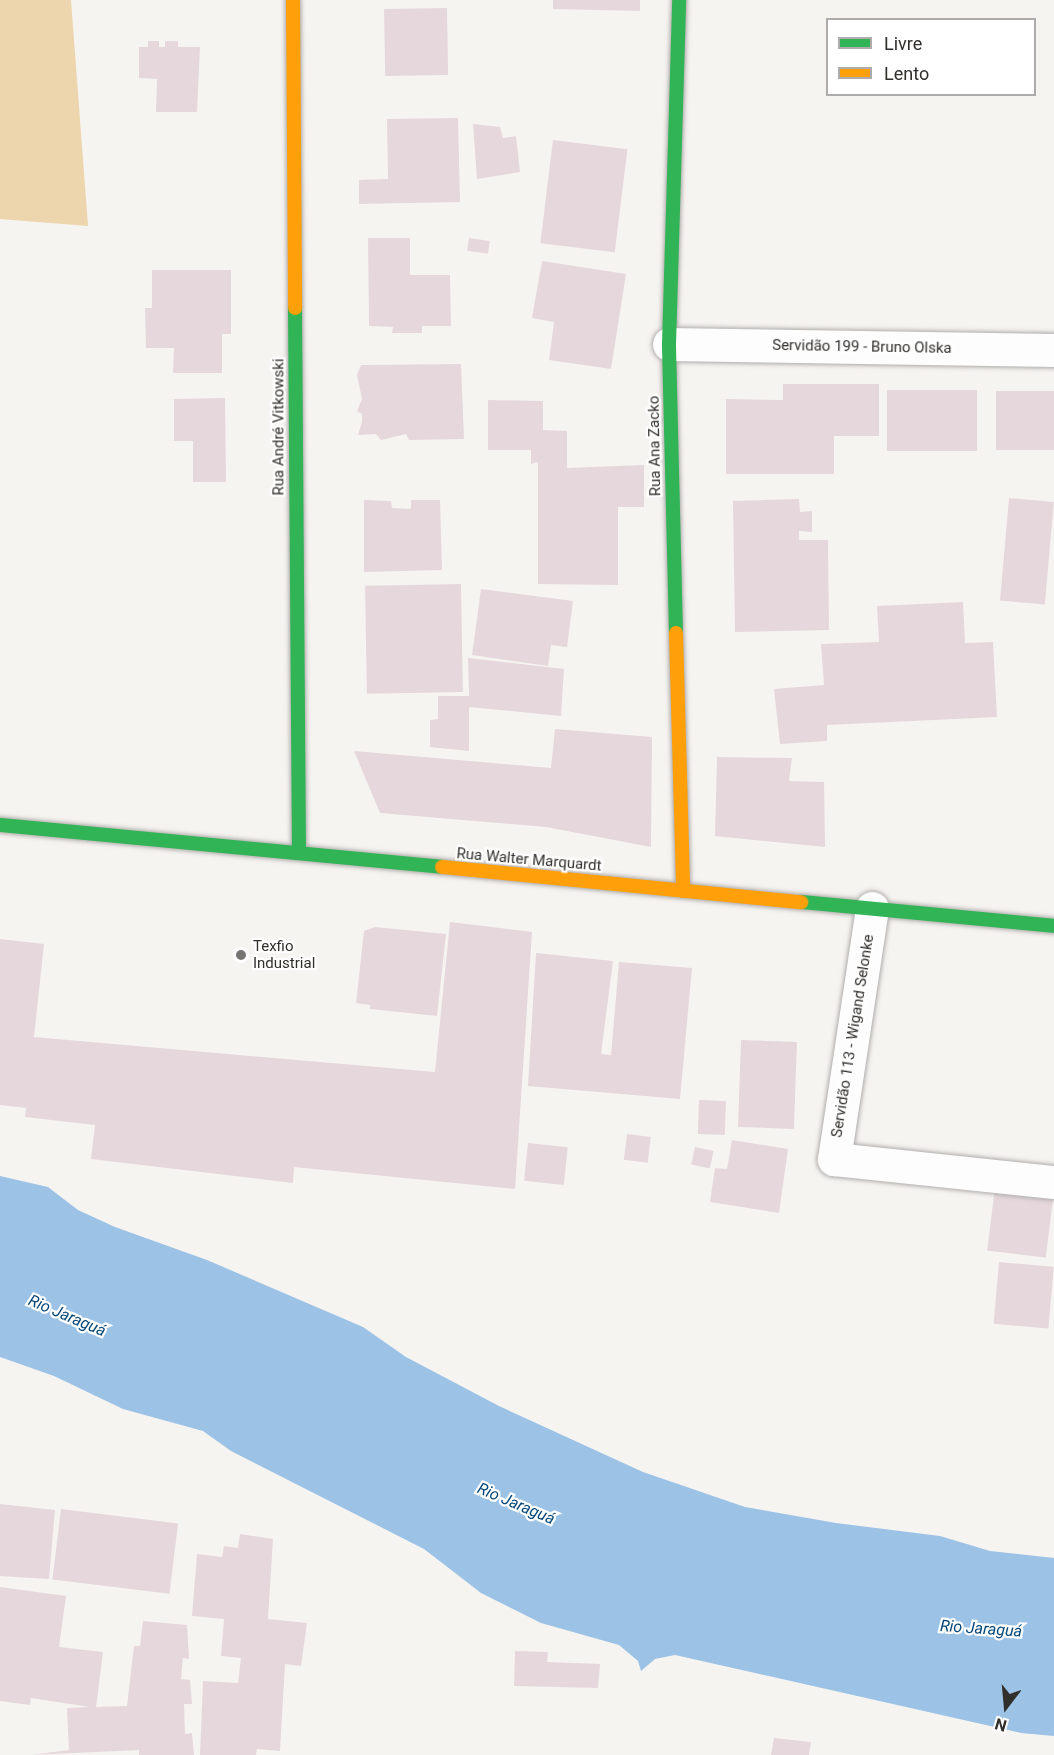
<!DOCTYPE html>
<meta charset="utf-8">
<style>
body{margin:0}
#map{position:relative;width:1054px;height:1755px;overflow:hidden;background:#f6f4f1;font-family:Roboto,sans-serif}
div>[style]{position:absolute}
[style*='--x']{left:calc(var(--x)*1px);top:calc(var(--y)*1px);width:calc(var(--w)*1px);rotate:calc(var(--a)*1deg)}
.forest>*{inset:0;background:#edd5ae}
.water>*{inset:0;background:#9cc2e6}
.building>*{inset:0;background:#e6d7dd;transform-origin:0 0}
.roads{filter:drop-shadow(0 0 2px #b0aeac) drop-shadow(0 0 2px #b0aeac)}
.street>*{height:33px;margin:-16.5px;padding:0 16.5px;transform-origin:16.5px;border-radius:16.5px;background:#fefdfd}
.fast>*{height:14px;margin:-7px;padding:0 7px;transform-origin:7px;border-radius:7px;background:#30b455}
.slow>*{height:14px;margin:-7px;padding:0 7px;transform-origin:7px;border-radius:7px;background:#ff9f0a}
.dots>*{width:16px;height:16px;translate:-50% -50%;box-sizing:border-box;border:3px solid #fff;border-radius:50%}
span{translate:-50% -50%;white-space:nowrap;text-align:center;line-height:1.15;-webkit-text-stroke:4.5px #fff;paint-order:stroke}
.street-label{font-size:15px;color:#312f2c}
.poi-label{font-size:15px;color:#312f2c}
.left{translate:0 -50%;text-align:left}
.water-label{font-size:16px;color:#054677;font-style:italic}
.legend{position:absolute;left:826px;top:18px;width:210px;height:78px;box-sizing:border-box;background:#fff;border:2px solid #adacab;margin:0;padding:8px 10px;list-style:none;font-size:18px;color:#312f2c}
.legend li{display:flex;align-items:center;gap:12px;height:30px}
.legend b{width:30px;border:2px solid #adacab}
.north{position:absolute;left:976px;top:1677px;width:60px;height:60px;-webkit-text-stroke:4px #fff;paint-order:stroke;rotate:196deg;font-size:16px;font-weight:700;line-height:24px;text-align:center;color:#312f2c}
.north::after{content:'';display:block;margin:auto;width:21px;height:27px;background:#312f2c;clip-path:polygon(50% 0,100% 100%,50% 72%,0 100%)}
</style>
<div id="map">
<div class="forest">
<div style="clip-path:polygon(0 0,71px 0,88px 226px,0 219px)"></div>
</div>
<div class="water">
<div style="clip-path:polygon(0 1176px,48px 1187px,78px 1210px,115px 1227px,207px 1260px,363px 1327px,406px 1357px,499px 1406px,643px 1472px,745px 1507px,836px 1523px,940px 1536px,990px 1551px,1054px 1558px,1054px 1736px,1021px 1733px,675px 1655px,655px 1659px,641px 1671px,638px 1661px,619px 1645px,541px 1623px,481px 1593px,424px 1549px,231px 1451px,203px 1431px,123px 1409px,54px 1376px,0 1357px)"></div>
</div>
<div class="building">
<div style="clip-path:polygon(553px 0,640px 0,640px 11px,553px 9px)"></div>
<div style="left:447px;top:8px;width:67px;height:63px;rotate:89deg"></div>
<div style="clip-path:polygon(148px 41px,159px 41px,159px 47px,165px 47px,165px 41px,178px 41px,178px 47px,200px 47px,197px 112px,156px 112px,157px 79px,139px 78px,139px 47px,148px 47px)"></div>
<div style="clip-path:polygon(458px 118px,460px 202px,359px 204px,359px 180px,388px 179px,387px 119px)"></div>
<div style="clip-path:polygon(473px 124px,500px 127px,503px 138px,516px 136px,520px 172px,477px 179px)"></div>
<div style="left:553px;top:140px;width:75px;height:104px;rotate:7deg"></div>
<div style="clip-path:polygon(368px 238px,410px 238px,410px 275px,450px 275px,451px 326px,422px 326px,422px 333px,392px 333px,393px 327px,369px 326px)"></div>
<div style="left:469px;top:238px;width:21px;height:13px;rotate:8deg"></div>
<div style="clip-path:polygon(542px 261px,626px 274px,611px 369px,549px 360px,554px 322px,532px 318px)"></div>
<div style="clip-path:polygon(152px 270px,231px 270px,231px 334px,222px 334px,222px 373px,173px 373px,174px 348px,146px 348px,145px 308px,152px 308px)"></div>
<div style="clip-path:polygon(461px 364px,464px 439px,409px 440px,406px 434px,381px 440px,376px 434px,358px 435px,362px 422px,362px 414px,357px 411px,362px 399px,357px 375px,361px 365px)"></div>
<div style="clip-path:polygon(783px 384px,879px 384px,879px 436px,834px 436px,834px 474px,726px 474px,726px 399px,783px 400px)"></div>
<div style="left:887px;top:390px;width:90px;height:61px"></div>
<div style="left:996px;top:391px;width:58px;height:59px"></div>
<div style="clip-path:polygon(225px 398px,226px 482px,193px 482px,193px 441px,174px 441px,174px 399px)"></div>
<div style="clip-path:polygon(488px 400px,543px 401px,543px 430px,567px 431px,567px 468px,644px 465px,644px 507px,618px 507px,618px 585px,538px 584px,538px 462px,531px 464px,531px 450px,488px 450px)"></div>
<div style="left:1009px;top:498px;width:45px;height:103px;rotate:5deg"></div>
<div style="clip-path:polygon(799px 499px,800px 512px,812px 511px,812px 532px,799px 531px,799px 540px,828px 540px,829px 630px,735px 632px,733px 501px)"></div>
<div style="clip-path:polygon(364px 500px,391px 501px,392px 508px,411px 509px,411px 500px,440px 500px,442px 570px,364px 572px)"></div>
<div style="left:461px;top:584px;width:108px;height:96px;rotate:89deg"></div>
<div style="clip-path:polygon(481px 589px,573px 601px,567px 647px,551px 645px,548px 666px,472px 655px)"></div>
<div style="clip-path:polygon(963px 602px,965px 643px,993px 642px,997px 717px,827px 725px,827px 741px,780px 744px,774px 689px,824px 685px,821px 644px,879px 642px,877px 606px)"></div>
<div style="clip-path:polygon(468px 658px,564px 669px,561px 716px,469px 707px,469px 751px,430px 747px,430px 720px,438px 719px,438px 696px,469px 696px)"></div>
<div style="clip-path:polygon(555px 729px,652px 737px,651px 847px,546px 827px,380px 813px,354px 751px,551px 768px)"></div>
<div style="clip-path:polygon(717px 757px,792px 758px,789px 781px,824px 782px,825px 847px,715px 836px)"></div>
<div style="clip-path:polygon(450px 922px,532px 932px,515px 1189px,294px 1167px,293px 1183px,91px 1159px,95px 1125px,25px 1117px,26px 1108px,0 1105px,0 939px,44px 944px,34px 1037px,435px 1072px)"></div>
<div style="clip-path:polygon(375px 927px,446px 934px,437px 1016px,370px 1009px,370px 1005px,356px 1003px,364px 931px)"></div>
<div style="clip-path:polygon(536px 953px,613px 961px,601px 1054px,611px 1055px,619px 962px,692px 968px,680px 1099px,528px 1086px)"></div>
<div style="left:741px;top:1040px;width:56px;height:87px;rotate:2deg"></div>
<div style="left:699px;top:1100px;width:27px;height:34px;rotate:2deg"></div>
<div style="left:627px;top:1134px;width:24px;height:26px;rotate:7deg"></div>
<div style="clip-path:polygon(732px 1140px,788px 1149px,779px 1213px,710px 1202px,715px 1168px,727px 1169px)"></div>
<div style="left:528px;top:1143px;width:40px;height:38px;rotate:6deg"></div>
<div style="left:695px;top:1147px;width:19px;height:18px;rotate:12deg"></div>
<div style="left:995px;top:1187px;width:59px;height:64px;rotate:7deg"></div>
<div style="left:999px;top:1262px;width:55px;height:62px;rotate:5deg"></div>
<div style="clip-path:polygon(0 1504px,55px 1510px,49px 1579px,0 1576px)"></div>
<div style="left:61px;top:1509px;width:118px;height:71px;rotate:7deg"></div>
<div style="clip-path:polygon(240px 1534px,273px 1539px,268px 1619px,307px 1623px,301px 1666px,285px 1664px,280px 1751px,257px 1749px,256px 1755px,200px 1755px,203px 1681px,238px 1683px,241px 1658px,221px 1656px,224px 1619px,192px 1616px,197px 1554px,222px 1557px,224px 1546px,238px 1548px)"></div>
<div style="clip-path:polygon(0 1587px,66px 1596px,59px 1647px,103px 1652px,96px 1707px,127px 1706px,134px 1646px,140px 1646px,143px 1621px,187px 1625px,189px 1659px,183px 1658px,181px 1679px,190px 1680px,192px 1704px,184px 1704px,185px 1734px,192px 1733px,194px 1755px,139px 1755px,139px 1750px,31px 1755px,69px 1750px,67px 1708px,90px 1707px,31px 1698px,30px 1705px,0 1701px)"></div>
<div style="clip-path:polygon(515px 1651px,548px 1652px,547px 1662px,600px 1664px,598px 1688px,514px 1686px)"></div>
<div style="clip-path:polygon(774px 1738px,811px 1742px,809px 1755px,771px 1755px)"></div>
</div>
<div class="roads">
<div class="street">
<div style="--x:669;--y:344;--w:385;--a:0.9"></div>
<div style="--x:872;--y:908;--w:254;--a:98.6"></div>
<div style="--x:834;--y:1159;--w:221;--a:6"></div>
</div>
<div class="fast">
<div style="--x:295;--y:308;--w:545;--a:89.58"></div>
<div style="--x:676;--y:633;--w:289;--a:-91.4"></div>
<div style="--x:669;--y:344;--w:344;--a:-88.3"></div>
<div style="--x:0;--y:825;--w:444;--a:5.4"></div>
<div style="--x:801;--y:902;--w:254;--a:5.4"></div>
</div>
<div class="slow">
<div style="--x:293;--y:0;--w:308;--a:89.6"></div>
<div style="--x:676;--y:633;--w:258;--a:88.4"></div>
<div style="--x:442;--y:867;--w:361;--a:5.6"></div>
</div>
</div>
<div class="dots">
<div style="left:241px;top:955px;background:#767471"></div>
</div>
<div class="street-label">
<span style="left:862px;top:347px;rotate:1deg">Servidão 199 - Bruno Olska</span>
<span style="left:279px;top:427px;rotate:-90deg">Rua André Vitkowski</span>
<span style="left:655px;top:446px;rotate:-91deg">Rua Ana Zacko</span>
<span style="left:529px;top:860px;rotate:5deg">Rua Walter Marquardt</span>
<span style="left:853px;top:1036px;rotate:-81deg">Servidão 113 - Wigand Selonke</span>
</div>
<div class="poi-label">
<span class="left" style="left:253px;top:955px">Texfio<br>Industrial</span>
</div>
<div class="water-label">
<span style="left:67px;top:1316px;rotate:23deg">Rio Jaraguá</span>
<span style="left:516px;top:1504px;rotate:23deg">Rio Jaraguá</span>
<span style="left:981px;top:1629px;rotate:4deg">Rio Jaraguá</span>
</div>
<ul class="legend">
<li><b style="height:8px;background:#30b455"></b>Livre</li>
<li><b style="height:8px;background:#ff9f0a"></b>Lento</li>
</ul>
<div class="north">N</div>
</div>
